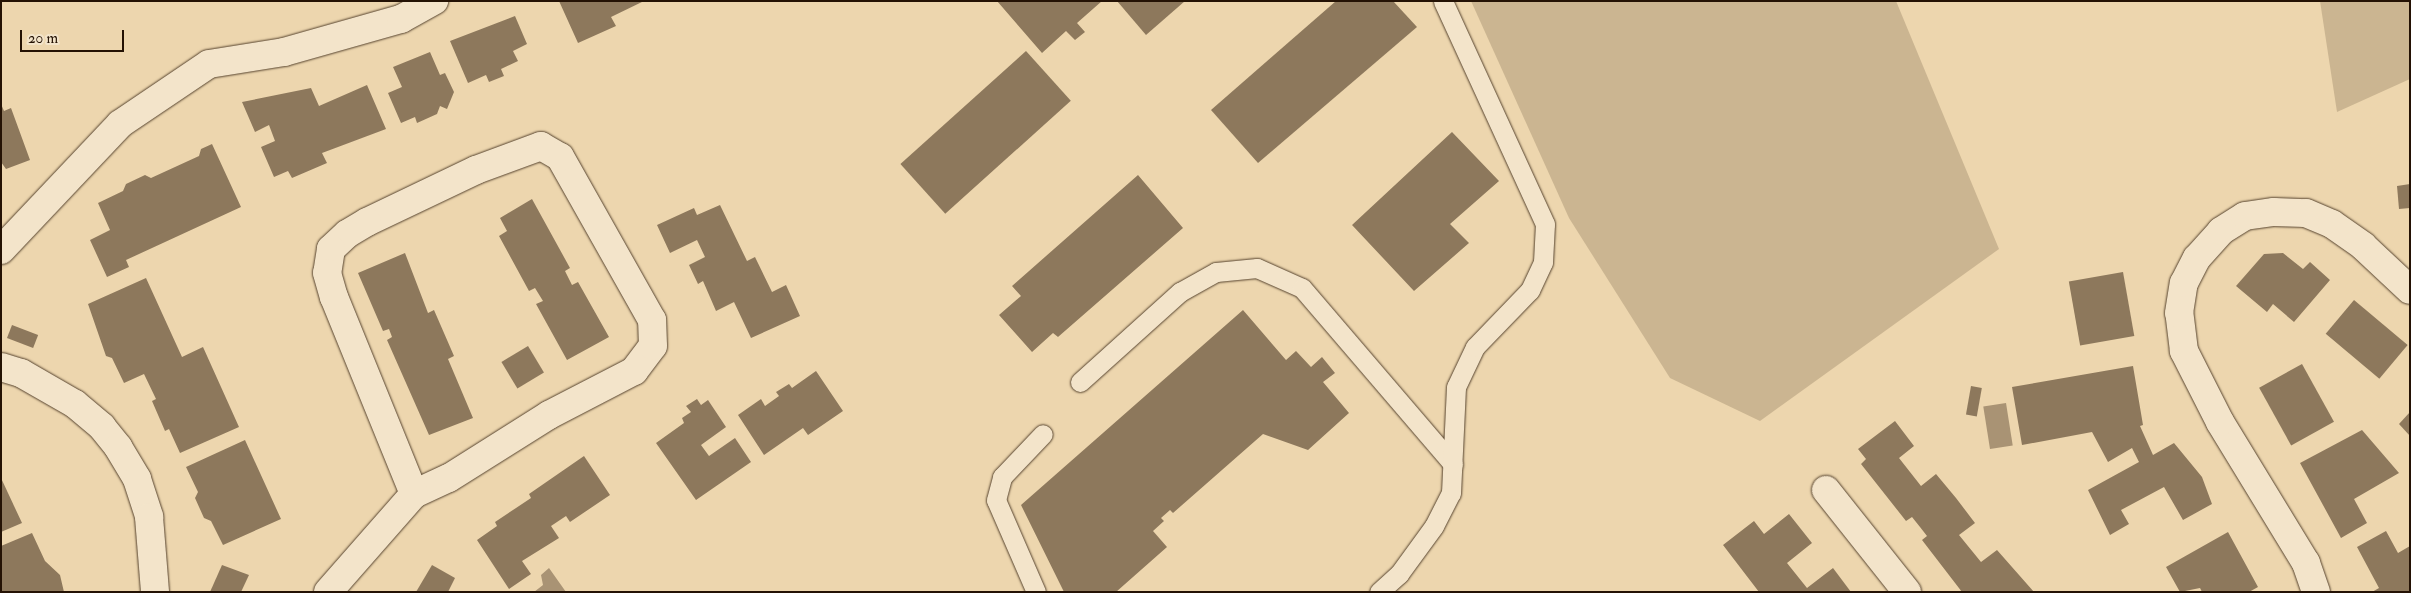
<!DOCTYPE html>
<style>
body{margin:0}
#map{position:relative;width:2411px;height:593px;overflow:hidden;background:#edd6ae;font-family:"IM FELL Double Pica",serif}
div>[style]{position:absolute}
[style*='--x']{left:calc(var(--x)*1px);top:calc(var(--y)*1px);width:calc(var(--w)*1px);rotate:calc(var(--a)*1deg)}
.green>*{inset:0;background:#cbb591}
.water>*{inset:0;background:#a99374;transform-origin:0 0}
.building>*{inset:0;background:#8d785c;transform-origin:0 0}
.roads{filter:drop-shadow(0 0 1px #56432e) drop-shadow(0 0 1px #56432e)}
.lane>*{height:19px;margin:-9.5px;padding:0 9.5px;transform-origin:9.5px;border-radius:9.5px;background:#f3e4ca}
.street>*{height:28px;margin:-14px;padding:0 14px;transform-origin:14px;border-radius:14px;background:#f3e4ca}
span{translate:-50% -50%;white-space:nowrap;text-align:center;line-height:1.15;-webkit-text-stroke:4.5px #f3e4ca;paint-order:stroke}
.frame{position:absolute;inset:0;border:2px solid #241204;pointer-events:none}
.scale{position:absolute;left:20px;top:30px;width:104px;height:22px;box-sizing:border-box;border:2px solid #241204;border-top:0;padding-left:6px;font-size:15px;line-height:18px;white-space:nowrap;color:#241204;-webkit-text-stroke:4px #f3e4ca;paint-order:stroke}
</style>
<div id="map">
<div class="green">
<div style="clip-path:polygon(1471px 1px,1896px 1px,1999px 249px,1760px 421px,1670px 378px,1569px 218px)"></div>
<div style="clip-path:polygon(2320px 1px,2410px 1px,2410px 79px,2337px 112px)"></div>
</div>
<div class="water">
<div style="left:2006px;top:403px;width:43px;height:23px;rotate:81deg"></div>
<div style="clip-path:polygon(549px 568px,566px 592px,534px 592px,543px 585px,541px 575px)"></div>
</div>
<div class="building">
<div style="clip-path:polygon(559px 1px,644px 1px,611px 17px,616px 26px,578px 43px)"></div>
<div style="clip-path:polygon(997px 1px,1102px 1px,1077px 23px,1085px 32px,1075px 40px,1066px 31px,1042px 53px)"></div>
<div style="clip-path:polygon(1117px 1px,1185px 1px,1146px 35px)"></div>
<div style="clip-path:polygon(1336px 1px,1393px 1px,1417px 27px,1258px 163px,1211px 110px)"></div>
<div style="clip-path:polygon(515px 16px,527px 44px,513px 51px,518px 61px,501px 69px,504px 76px,489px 82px,486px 75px,468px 83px,450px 41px)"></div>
<div style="left:1026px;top:51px;width:67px;height:169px;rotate:48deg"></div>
<div style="clip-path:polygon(430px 52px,440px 75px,445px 73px,454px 92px,447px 109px,440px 106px,437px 114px,417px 123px,415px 117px,401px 123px,388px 93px,402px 87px,393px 67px)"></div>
<div style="clip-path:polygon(367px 85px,386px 129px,322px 153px,327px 163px,292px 178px,288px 171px,274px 177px,261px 147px,275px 141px,269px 125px,255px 132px,242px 102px,311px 88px,319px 106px)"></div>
<div style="clip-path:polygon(1px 104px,4px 111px,11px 108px,30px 160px,6px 169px,1px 162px)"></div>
<div style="clip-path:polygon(1452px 132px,1499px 181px,1450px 224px,1469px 243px,1414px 291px,1352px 225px)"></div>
<div style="clip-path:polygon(212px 144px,241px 207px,126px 260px,129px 267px,107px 277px,90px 240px,110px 230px,98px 203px,123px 191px,126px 184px,145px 175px,151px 178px,199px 156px,201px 149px)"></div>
<div style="clip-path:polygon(1138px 175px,1183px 228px,1058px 337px,1053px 333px,1032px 352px,999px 315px,1021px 296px,1012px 286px)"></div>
<div style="clip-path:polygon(2410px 184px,2410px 208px,2399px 209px,2397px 186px)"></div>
<div style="clip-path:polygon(532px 199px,570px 268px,565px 271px,572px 285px,578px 282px,609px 337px,567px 360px,536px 304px,543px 301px,535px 288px,529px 291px,499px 236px,507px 231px,500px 218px)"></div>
<div style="clip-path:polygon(720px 205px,747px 261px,755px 257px,772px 292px,786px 285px,800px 316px,751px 338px,734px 302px,716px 311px,703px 281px,698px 284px,689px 265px,705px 257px,697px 240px,670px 253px,657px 225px,694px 208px,697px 215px)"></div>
<div style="clip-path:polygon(405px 253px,428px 313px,434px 310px,454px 356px,448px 359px,473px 418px,429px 435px,387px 340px,392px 337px,389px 329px,383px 331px,358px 273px)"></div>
<div style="clip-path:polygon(2283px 253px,2303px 269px,2310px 262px,2330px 280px,2294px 322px,2273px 304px,2267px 312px,2236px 286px,2264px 254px)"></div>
<div style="left:2123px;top:272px;width:65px;height:55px;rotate:80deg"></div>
<div style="clip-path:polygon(146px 278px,182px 357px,203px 347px,239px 427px,180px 453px,169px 429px,165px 431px,152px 401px,156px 399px,144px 374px,124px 383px,112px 358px,106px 356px,88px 304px)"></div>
<div style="left:2354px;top:300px;width:70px;height:44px;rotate:40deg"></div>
<div style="clip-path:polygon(1243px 310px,1286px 360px,1296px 351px,1311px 367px,1322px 357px,1335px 373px,1323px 382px,1349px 413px,1308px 450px,1263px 434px,1173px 513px,1170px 510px,1161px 518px,1164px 521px,1153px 531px,1167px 547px,1116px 592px,1064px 592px,1021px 505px)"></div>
<div style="left:12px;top:325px;width:28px;height:14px;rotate:21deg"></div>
<div style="left:528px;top:346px;width:31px;height:31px;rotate:59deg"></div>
<div style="left:2302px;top:364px;width:66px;height:49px;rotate:61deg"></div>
<div style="clip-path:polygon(2133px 366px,2143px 425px,2140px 426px,2153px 455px,2174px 443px,2202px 477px,2212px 504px,2183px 520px,2164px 487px,2121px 510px,2129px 524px,2110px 535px,2088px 490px,2139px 462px,2132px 448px,2108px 462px,2092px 432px,2022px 445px,2012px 387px)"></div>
<div style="clip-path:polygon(816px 371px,843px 411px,808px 435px,803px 428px,764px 455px,738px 415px,761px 399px,765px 406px,779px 396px,776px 392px,789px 384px,792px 388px)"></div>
<div style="left:1971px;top:386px;width:11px;height:29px;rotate:10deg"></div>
<div style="clip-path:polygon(697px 399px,701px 405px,708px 400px,726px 427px,701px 445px,709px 456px,735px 438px,751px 462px,696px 500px,656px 443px,684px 423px,682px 418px,691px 412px,686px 406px)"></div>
<div style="clip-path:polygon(2410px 412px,2410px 436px,2399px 424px)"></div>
<div style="clip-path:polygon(1895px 421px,1914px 446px,1899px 458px,1921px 486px,1936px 474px,1956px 498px,1975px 523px,1959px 535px,1981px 562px,1997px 550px,2034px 592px,1962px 592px,1922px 540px,1927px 536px,1920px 527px,1912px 517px,1906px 521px,1861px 464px,1866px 459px,1858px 449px)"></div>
<div style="clip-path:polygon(2362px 430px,2399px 473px,2354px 499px,2367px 523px,2341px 538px,2300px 463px)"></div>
<div style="clip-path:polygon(245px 440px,281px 519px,223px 545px,211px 521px,204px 518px,195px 498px,198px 492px,186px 467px)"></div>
<div style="clip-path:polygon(584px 456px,610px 495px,570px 522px,566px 516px,551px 526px,559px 538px,522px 561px,531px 574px,509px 589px,477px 540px,497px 526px,495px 522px,531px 498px,529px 494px)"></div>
<div style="clip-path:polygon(1px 478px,22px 523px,1px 532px)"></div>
<div style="clip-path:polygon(1789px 514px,1812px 543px,1787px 563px,1807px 588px,1833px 568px,1851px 592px,1759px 592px,1723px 545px,1754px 521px,1764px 534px)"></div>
<div style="clip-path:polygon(2386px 531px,2398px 553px,2410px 546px,2410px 592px,2372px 592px,2379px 588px,2357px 547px)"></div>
<div style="clip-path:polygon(2228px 532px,2258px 587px,2249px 592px,2202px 592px,2200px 588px,2180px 592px,2166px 567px)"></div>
<div style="clip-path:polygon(32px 533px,45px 561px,60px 575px,64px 592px,1px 592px,1px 546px)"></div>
<div style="clip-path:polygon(222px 565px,249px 575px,241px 592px,210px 592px)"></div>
<div style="clip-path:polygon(432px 565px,455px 578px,448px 592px,416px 592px)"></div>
</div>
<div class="roads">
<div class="lane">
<div style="--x:1080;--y:382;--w:135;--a:-42"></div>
<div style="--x:1180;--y:292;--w:41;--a:-29.1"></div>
<div style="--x:1216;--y:272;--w:41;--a:-5.6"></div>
<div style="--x:1257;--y:268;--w:49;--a:24"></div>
<div style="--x:1302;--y:288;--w:232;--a:49.4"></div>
<div style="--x:1036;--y:592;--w:100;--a:-113.5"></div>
<div style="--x:996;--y:500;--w:24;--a:-75"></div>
<div style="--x:1002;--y:477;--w:59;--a:-46.4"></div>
<div style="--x:1379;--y:592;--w:27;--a:-42"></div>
<div style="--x:1399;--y:574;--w:59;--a:-53.9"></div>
<div style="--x:1434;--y:526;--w:37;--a:-63"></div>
<div style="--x:1451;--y:493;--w:106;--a:-87.3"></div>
<div style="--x:1456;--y:387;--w:44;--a:-64.6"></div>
<div style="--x:1475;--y:347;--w:79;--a:-46"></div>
<div style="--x:1530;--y:290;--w:31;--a:-65"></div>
<div style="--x:1543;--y:262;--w:38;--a:-87"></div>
<div style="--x:1545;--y:224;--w:245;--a:-114.6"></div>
</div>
<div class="street">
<div style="--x:1;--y:250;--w:173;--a:-46.6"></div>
<div style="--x:120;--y:124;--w:107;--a:-34"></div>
<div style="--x:209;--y:64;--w:76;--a:-9.1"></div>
<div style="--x:284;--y:52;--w:122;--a:-15.8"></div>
<div style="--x:401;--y:19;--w:38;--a:-29"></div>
<div style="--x:1;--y:367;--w:21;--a:17"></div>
<div style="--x:21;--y:373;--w:62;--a:29.9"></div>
<div style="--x:75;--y:404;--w:35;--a:40"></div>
<div style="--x:102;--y:427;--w:26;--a:51"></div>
<div style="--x:118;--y:447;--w:37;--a:59"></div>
<div style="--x:137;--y:479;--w:40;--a:72"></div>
<div style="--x:149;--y:517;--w:75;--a:85.4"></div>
<div style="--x:1826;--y:490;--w:130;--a:51.5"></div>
<div style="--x:328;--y:592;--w:130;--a:-48.7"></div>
<div style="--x:414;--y:494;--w:38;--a:-25"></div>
<div style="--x:449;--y:478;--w:118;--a:-32.2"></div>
<div style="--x:549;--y:415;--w:96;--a:-27.4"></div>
<div style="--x:634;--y:371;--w:31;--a:-53"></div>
<div style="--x:653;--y:346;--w:26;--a:-92"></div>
<div style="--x:652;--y:320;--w:187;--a:-119.4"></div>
<div style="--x:560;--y:157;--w:22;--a:-150"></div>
<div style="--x:541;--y:146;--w:69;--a:159.7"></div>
<div style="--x:476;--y:170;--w:121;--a:154.5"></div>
<div style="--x:367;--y:222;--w:23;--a:149"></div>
<div style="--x:347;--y:234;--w:22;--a:137"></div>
<div style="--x:331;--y:249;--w:24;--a:99"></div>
<div style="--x:327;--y:273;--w:25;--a:74"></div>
<div style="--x:334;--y:297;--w:213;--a:67.9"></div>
<div style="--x:2316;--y:592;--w:31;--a:-109"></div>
<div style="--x:2306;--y:563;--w:165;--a:-121.4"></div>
<div style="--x:2220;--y:422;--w:80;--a:-116.9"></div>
<div style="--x:2184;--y:351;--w:38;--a:-97"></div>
<div style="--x:2179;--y:313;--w:30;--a:-81"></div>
<div style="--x:2184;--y:283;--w:28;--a:-63"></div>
<div style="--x:2197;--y:258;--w:36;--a:-48"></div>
<div style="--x:2221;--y:231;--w:28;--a:-32"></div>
<div style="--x:2245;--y:216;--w:29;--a:-8"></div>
<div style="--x:2274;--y:212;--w:32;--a:2"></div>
<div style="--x:2306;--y:213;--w:28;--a:23"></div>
<div style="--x:2332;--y:224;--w:38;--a:35"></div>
<div style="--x:2363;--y:246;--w:64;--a:43.1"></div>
</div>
</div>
<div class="frame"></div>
<div class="scale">20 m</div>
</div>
